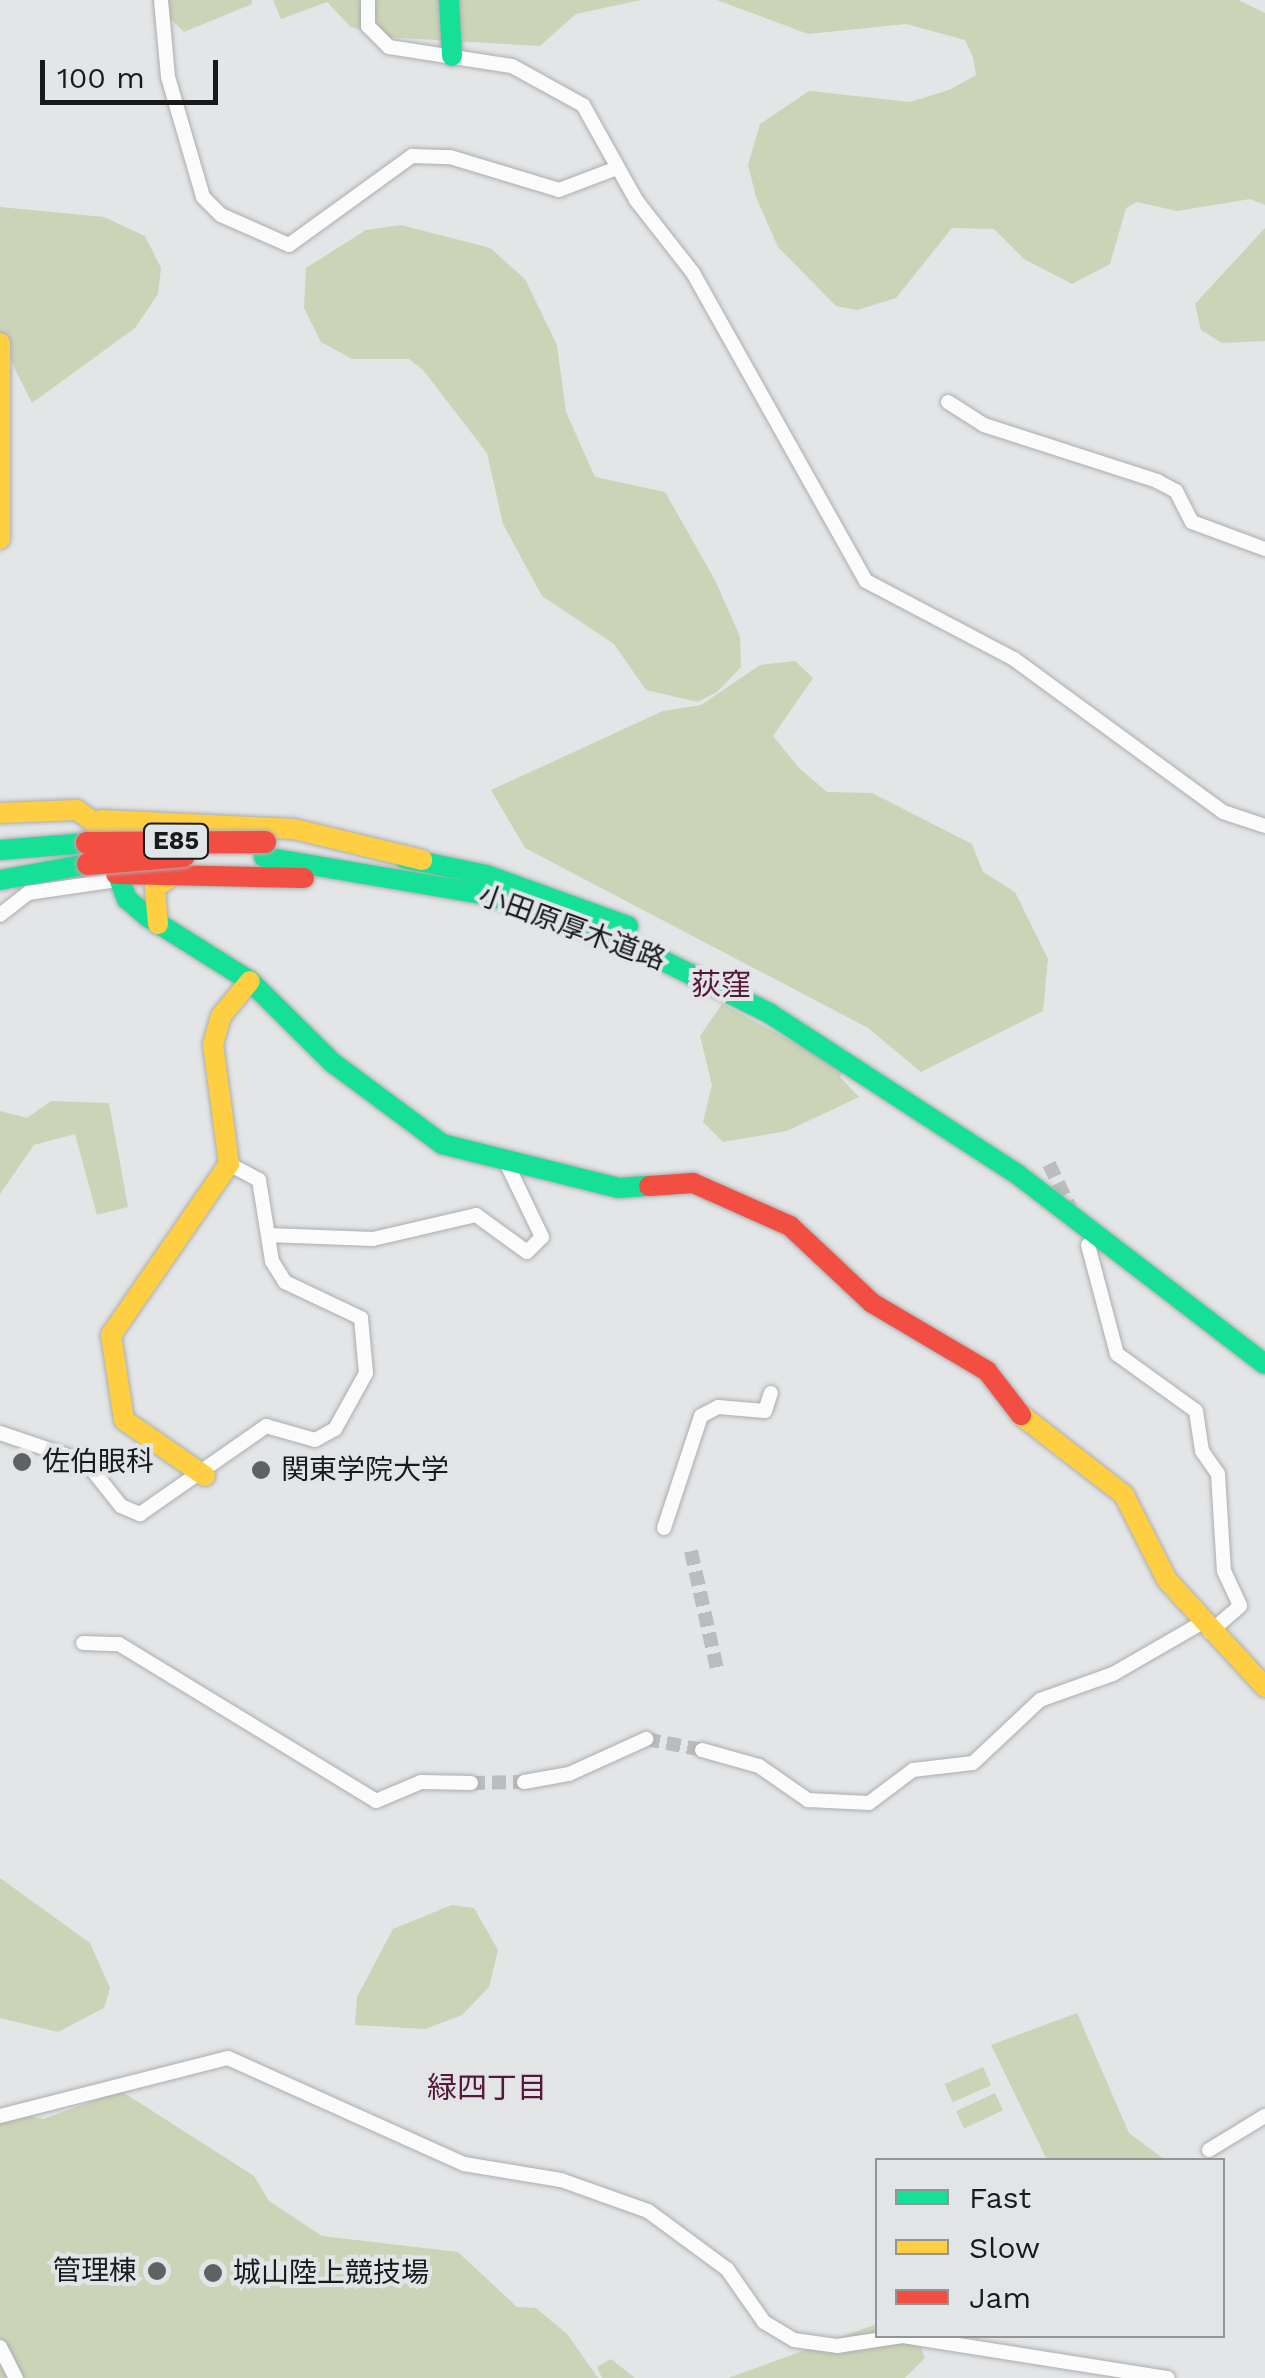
<!DOCTYPE html>
<meta charset="utf-8">
<style>
body{margin:0}
#map{position:relative;width:1265px;height:2378px;overflow:hidden;background:#e3e5e7;font-family:"Work Sans","Noto Sans JP",sans-serif}
div>[style]{position:absolute}
[style*='--x']{left:calc(var(--x)*1px);top:calc(var(--y)*1px);width:calc(var(--w)*1px);rotate:calc(var(--a)*1deg)}
.green>*{inset:0;background:#cbd4b7;transform-origin:0 0}
.street-tunnel>*{height:14px;margin-top:-7px;transform-origin:0;background:repeating-linear-gradient(90deg,#bbbcbe 0 14px,transparent 0 21px)}
.roads{filter:drop-shadow(0 0 2px #abadae) drop-shadow(0 0 2px #abadae)}
.street>*{height:14px;margin:-7px;padding:0 7px;transform-origin:7px;border-radius:7px;background:#fbfbfb}
.fast>*{height:20px;margin:-10px;padding:0 10px;transform-origin:10px;border-radius:10px;background:#16e098}
.slow>*{height:20px;margin:-10px;padding:0 10px;transform-origin:10px;border-radius:10px;background:#ffcf43}
.jam>*{height:20px;margin:-10px;padding:0 10px;transform-origin:10px;border-radius:10px;background:#f24e42}
.bridges{filter:drop-shadow(0 0 2px #b6aaad) drop-shadow(0 0 2px #b6aaad)}
.jam-bridge>*{height:22px;margin:-11px;padding:0 11px;transform-origin:11px;border-radius:11px;background:#f24e42}
.dots>*{width:28px;height:28px;translate:-50% -50%;box-sizing:border-box;border:5px solid #e2e5e8;border-radius:50%}
span{translate:-50% -50%;white-space:nowrap;text-align:center;line-height:1.15;-webkit-text-stroke:8px #e2e5e8;paint-order:stroke}
.shield-label span{padding:2px 8px;background:#e2e5e8;border:2px solid;border-radius:8px;-webkit-text-stroke-width:0}
.shield-label{font-size:25px;color:#191a1b;font-weight:700}
.street-label{font-size:28px;color:#191a1b}
.poi-label{font-size:28px;color:#191a1b}
.left{translate:0 -50%;text-align:left}
.right{translate:-100% -50%;text-align:right}
.neighbourhood-label{font-size:30px;color:#571738}
.legend{position:absolute;left:875px;top:2158px;width:350px;height:180px;box-sizing:border-box;background:#e2e5e8;border:2px solid #929496;margin:0;padding:12px 18px;list-style:none;font-size:30px;color:#191a1b}
.legend li{display:flex;align-items:center;gap:20px;height:50px}
.legend b{width:50px;border:2px solid #929496}
.scale{position:absolute;left:40px;top:60px;width:178px;height:45px;box-sizing:border-box;border:5px solid #191a1b;border-top:0;padding-left:12px;font-size:30px;line-height:35px;white-space:nowrap;color:#191a1b;-webkit-text-stroke:8px #e2e5e8;paint-order:stroke}
</style>
<div id="map">
<div class="green">
<div style="clip-path:polygon(151px 0,252px 0,252px 4px,184px 32px)"></div>
<div style="clip-path:polygon(273px 0,641px 0,576px 14px,540px 46px,385px 37px,351px 27px,327px 2px,281px 19px)"></div>
<div style="clip-path:polygon(717px 0,1238px 0,1265px 13px,1265px 205px,1250px 199px,1177px 211px,1137px 202px,1126px 208px,1110px 264px,1072px 284px,1024px 259px,994px 229px,952px 228px,896px 298px,857px 310px,836px 306px,778px 247px,756px 197px,748px 165px,760px 124px,809px 91px,910px 102px,949px 90px,976px 75px,973px 57px,965px 40px,906px 24px,808px 34px)"></div>
<div style="clip-path:polygon(0 207px,104px 217px,145px 236px,161px 268px,158px 294px,135px 328px,32px 403px,0 339px)"></div>
<div style="clip-path:polygon(401px 225px,490px 248px,525px 279px,557px 345px,566px 412px,595px 477px,665px 492px,715px 580px,740px 637px,741px 667px,717px 692px,698px 702px,646px 690px,614px 644px,542px 596px,503px 524px,487px 453px,423px 370px,409px 359px,352px 359px,321px 342px,304px 308px,306px 268px,366px 230px)"></div>
<div style="clip-path:polygon(1265px 228px,1265px 341px,1222px 343px,1201px 330px,1195px 304px)"></div>
<div style="clip-path:polygon(795px 661px,813px 678px,773px 736px,799px 768px,827px 792px,872px 793px,972px 844px,983px 872px,1015px 892px,1048px 959px,1043px 1011px,921px 1072px,868px 1028px,525px 848px,491px 790px,663px 711px,701px 705px,760px 665px)"></div>
<div style="clip-path:polygon(722px 1004px,844px 1069px,840px 1077px,859px 1097px,787px 1131px,723px 1142px,703px 1122px,712px 1085px,700px 1036px)"></div>
<div style="clip-path:polygon(51px 1101px,109px 1103px,128px 1207px,97px 1215px,75px 1134px,34px 1145px,0 1194px,0 1111px,27px 1118px)"></div>
<div style="clip-path:polygon(0 1878px,90px 1943px,110px 1988px,104px 2008px,58px 2032px,0 2018px)"></div>
<div style="clip-path:polygon(452px 1905px,474px 1908px,498px 1950px,489px 1987px,462px 2015px,425px 2029px,355px 2025px,357px 1997px,393px 1929px)"></div>
<div style="clip-path:polygon(1077px 2013px,1129px 2133px,1165px 2160px,1047px 2160px,991px 2045px)"></div>
<div style="left:983px;top:2067px;width:20px;height:42px;rotate:66deg"></div>
<div style="clip-path:polygon(121px 2091px,254px 2176px,269px 2201px,322px 2236px,458px 2252px,517px 2307px,536px 2308px,567px 2334px,598px 2378px,0 2378px,0 2109px,43px 2119px)"></div>
<div style="left:995px;top:2093px;width:19px;height:43px;rotate:65deg"></div>
<div style="clip-path:polygon(877px 2324px,878px 2336px,916px 2336px,925px 2358px,905px 2378px,728px 2378px)"></div>
<div style="clip-path:polygon(611px 2359px,635px 2378px,602px 2378px,597px 2367px)"></div>
</div>
<div class="street-tunnel">
<div style="--x:1049;--y:1164;--w:49;--a:64.5"></div>
<div style="--x:691;--y:1551;--w:121;--a:77.6"></div>
<div style="--x:646;--y:1739;--w:57;--a:11.1"></div>
<div style="--x:471;--y:1783;--w:53;--a:-1.1"></div>
</div>
<div class="roads">
<div class="street">
<div style="--x:161;--y:0;--w:77;--a:84.8"></div>
<div style="--x:168;--y:77;--w:125;--a:73.7"></div>
<div style="--x:203;--y:197;--w:25;--a:45"></div>
<div style="--x:221;--y:215;--w:74;--a:23.8"></div>
<div style="--x:289;--y:245;--w:152;--a:-35.9"></div>
<div style="--x:412;--y:156;--w:38;--a:2"></div>
<div style="--x:450;--y:157;--w:114;--a:16.8"></div>
<div style="--x:559;--y:190;--w:62;--a:-20.8"></div>
<div style="--x:368;--y:0;--w:26;--a:90"></div>
<div style="--x:368;--y:26;--w:30;--a:45"></div>
<div style="--x:389;--y:47;--w:124;--a:8.8"></div>
<div style="--x:512;--y:66;--w:81;--a:28.8"></div>
<div style="--x:583;--y:105;--w:109;--a:60.8"></div>
<div style="--x:636;--y:200;--w:93;--a:52"></div>
<div style="--x:693;--y:273;--w:353;--a:60.7"></div>
<div style="--x:866;--y:581;--w:167;--a:27.8"></div>
<div style="--x:1014;--y:659;--w:259;--a:36.2"></div>
<div style="--x:1223;--y:812;--w:44;--a:18.4"></div>
<div style="--x:948;--y:402;--w:43;--a:32.6"></div>
<div style="--x:984;--y:425;--w:182;--a:17.9"></div>
<div style="--x:1157;--y:481;--w:21;--a:28"></div>
<div style="--x:1176;--y:491;--w:35;--a:63"></div>
<div style="--x:1192;--y:522;--w:78;--a:20.3"></div>
<div style="--x:0;--y:915;--w:36;--a:-38"></div>
<div style="--x:28;--y:893;--w:90;--a:-8.3"></div>
<div style="--x:268;--y:1235;--w:105;--a:2.2"></div>
<div style="--x:373;--y:1239;--w:106;--a:-13.1"></div>
<div style="--x:476;--y:1215;--w:63;--a:36"></div>
<div style="--x:527;--y:1252;--w:21;--a:-45"></div>
<div style="--x:542;--y:1237;--w:85;--a:-115.7"></div>
<div style="--x:1088;--y:1245;--w:113;--a:75.1"></div>
<div style="--x:1117;--y:1354;--w:97;--a:35.8"></div>
<div style="--x:1196;--y:1411;--w:40;--a:81.5"></div>
<div style="--x:1202;--y:1451;--w:28;--a:55"></div>
<div style="--x:1218;--y:1474;--w:97;--a:86.5"></div>
<div style="--x:1224;--y:1571;--w:38;--a:65"></div>
<div style="--x:1240;--y:1606;--w:40;--a:139"></div>
<div style="--x:0;--y:1433;--w:91;--a:18.6"></div>
<div style="--x:86;--y:1462;--w:56;--a:51.5"></div>
<div style="--x:121;--y:1506;--w:21;--a:23"></div>
<div style="--x:140;--y:1514;--w:154;--a:-34.9"></div>
<div style="--x:266;--y:1426;--w:51;--a:15.9"></div>
<div style="--x:315;--y:1440;--w:23;--a:-29"></div>
<div style="--x:335;--y:1429;--w:64;--a:-61"></div>
<div style="--x:366;--y:1373;--w:55;--a:-95.2"></div>
<div style="--x:361;--y:1318;--w:84;--a:-154.7"></div>
<div style="--x:285;--y:1282;--w:25;--a:-122"></div>
<div style="--x:272;--y:1261;--w:82;--a:-99.1"></div>
<div style="--x:259;--y:1180;--w:34;--a:-152"></div>
<div style="--x:664;--y:1528;--w:118;--a:-71.7"></div>
<div style="--x:701;--y:1416;--w:19;--a:-28"></div>
<div style="--x:718;--y:1407;--w:47;--a:4.9"></div>
<div style="--x:765;--y:1411;--w:19;--a:-72"></div>
<div style="--x:83;--y:1643;--w:36;--a:2"></div>
<div style="--x:119;--y:1644;--w:301;--a:31.4"></div>
<div style="--x:376;--y:1801;--w:49;--a:-22.9"></div>
<div style="--x:421;--y:1782;--w:50;--a:1.1"></div>
<div style="--x:702;--y:1750;--w:59;--a:15.7"></div>
<div style="--x:759;--y:1766;--w:60;--a:34.8"></div>
<div style="--x:808;--y:1800;--w:61;--a:2.8"></div>
<div style="--x:869;--y:1803;--w:55;--a:-36.9"></div>
<div style="--x:913;--y:1770;--w:60;--a:-6.7"></div>
<div style="--x:973;--y:1763;--w:92;--a:-43.2"></div>
<div style="--x:1040;--y:1700;--w:77;--a:-19.6"></div>
<div style="--x:1113;--y:1674;--w:104;--a:-30"></div>
<div style="--x:524;--y:1782;--w:46;--a:-10.1"></div>
<div style="--x:569;--y:1774;--w:85;--a:-24.4"></div>
<div style="--x:0;--y:2116;--w:235;--a:-14.3"></div>
<div style="--x:228;--y:2058;--w:259;--a:24.2"></div>
<div style="--x:464;--y:2164;--w:98;--a:9.4"></div>
<div style="--x:561;--y:2180;--w:92;--a:19.6"></div>
<div style="--x:648;--y:2211;--w:98;--a:36.3"></div>
<div style="--x:727;--y:2269;--w:65;--a:55.1"></div>
<div style="--x:764;--y:2322;--w:35;--a:31"></div>
<div style="--x:794;--y:2340;--w:43;--a:7.9"></div>
<div style="--x:837;--y:2346;--w:66;--a:-8.7"></div>
<div style="--x:902;--y:2336;--w:269;--a:9"></div>
<div style="--x:1209;--y:2150;--w:66;--a:-31.3"></div>
<div style="--x:0;--y:2347;--w:35;--a:63"></div>
</div>
<div class="fast">
<div style="--x:449;--y:0;--w:56;--a:86.9"></div>
<div style="--x:0;--y:850;--w:87;--a:-4.6"></div>
<div style="--x:264;--y:857;--w:228;--a:9.6"></div>
<div style="--x:489;--y:895;--w:146;--a:19.2"></div>
<div style="--x:627;--y:943;--w:158;--a:26.2"></div>
<div style="--x:769;--y:1013;--w:296;--a:33"></div>
<div style="--x:1017;--y:1174;--w:312;--a:37.5"></div>
<div style="--x:404;--y:858;--w:84;--a:11.7"></div>
<div style="--x:486;--y:875;--w:151;--a:19.8"></div>
<div style="--x:113;--y:863;--w:39;--a:69"></div>
<div style="--x:127;--y:899;--w:28;--a:41"></div>
<div style="--x:148;--y:917;--w:120;--a:32.1"></div>
<div style="--x:250;--y:981;--w:117;--a:44.7"></div>
<div style="--x:333;--y:1063;--w:136;--a:36.6"></div>
<div style="--x:442;--y:1144;--w:181;--a:14"></div>
<div style="--x:618;--y:1188;--w:31;--a:-4"></div>
<div style="--x:0;--y:880;--w:89;--a:-10.3"></div>
</div>
<div class="slow">
<div style="--x:0;--y:343;--w:196;--a:90"></div>
<div style="--x:0;--y:813;--w:77;--a:-2.2"></div>
<div style="--x:77;--y:810;--w:34;--a:36"></div>
<div style="--x:101;--y:820;--w:193;--a:2.7"></div>
<div style="--x:294;--y:829;--w:132;--a:13.6"></div>
<div style="--x:158;--y:924;--w:36;--a:-95"></div>
<div style="--x:155;--y:888;--w:29;--a:-36"></div>
<div style="--x:1021;--y:1415;--w:130;--a:37.8"></div>
<div style="--x:1124;--y:1495;--w:95;--a:63.2"></div>
<div style="--x:1167;--y:1580;--w:145;--a:47.5"></div>
<div style="--x:205;--y:1476;--w:98;--a:-145.3"></div>
<div style="--x:124;--y:1420;--w:86;--a:-98.7"></div>
<div style="--x:111;--y:1335;--w:208;--a:-55.4"></div>
<div style="--x:229;--y:1164;--w:121;--a:-97.6"></div>
<div style="--x:213;--y:1044;--w:29;--a:-74"></div>
<div style="--x:221;--y:1016;--w:45;--a:-50.4"></div>
</div>
<div class="jam">
<div style="--x:116;--y:874;--w:188;--a:1.2"></div>
<div style="--x:649;--y:1186;--w:44;--a:-3.9"></div>
<div style="--x:693;--y:1183;--w:106;--a:23.9"></div>
<div style="--x:790;--y:1226;--w:112;--a:43.2"></div>
<div style="--x:872;--y:1303;--w:134;--a:30.6"></div>
<div style="--x:987;--y:1371;--w:56;--a:52.3"></div>
</div>
</div>
<div class="bridges">
<div class="jam-bridge">
<div style="--x:87;--y:843;--w:178;--a:-0.3"></div>
<div style="--x:88;--y:864;--w:96;--a:-4.8"></div>
</div>
</div>
<div class="dots">
<div style="left:22px;top:1462px;background:#606162"></div>
<div style="left:261px;top:1470px;background:#606162"></div>
<div style="left:157px;top:2271px;background:#606162"></div>
<div style="left:213px;top:2273px;background:#606162"></div>
</div>
<div class="shield-label">
<span style="left:176px;top:841px">E85</span>
</div>
<div class="street-label">
<span style="left:572px;top:928px;rotate:20deg">小田原厚木道路</span>
</div>
<div class="poi-label">
<span class="left" style="left:42px;top:1462px">佐伯眼科</span>
<span class="left" style="left:281px;top:1470px">関東学院大学</span>
<span class="right" style="left:137px;top:2271px">管理棟</span>
<span class="left" style="left:233px;top:2273px">城山陸上競技場</span>
</div>
<div class="neighbourhood-label">
<span style="left:721px;top:985px">荻窪</span>
<span style="left:487px;top:2088px">緑四丁目</span>
</div>
<ul class="legend">
<li><b style="height:12px;background:#16e098"></b>Fast</li>
<li><b style="height:12px;background:#ffcf43"></b>Slow</li>
<li><b style="height:12px;background:#f24e42"></b>Jam</li>
</ul>
<div class="scale">100 m</div>
</div>
